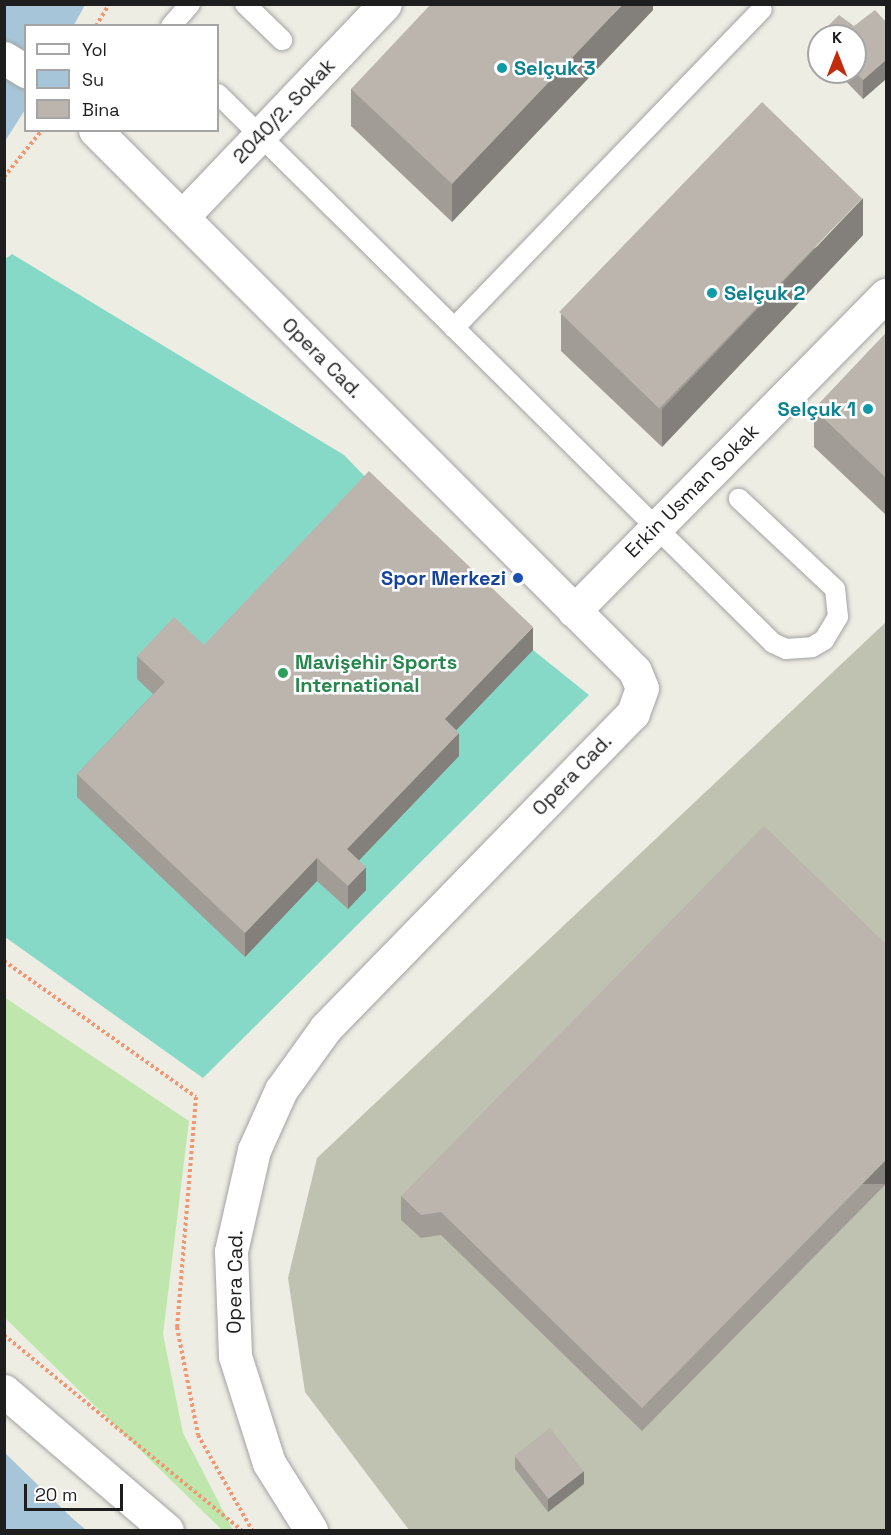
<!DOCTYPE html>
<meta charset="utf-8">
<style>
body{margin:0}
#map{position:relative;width:891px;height:1535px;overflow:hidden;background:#eeede4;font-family:"Space Grotesk",sans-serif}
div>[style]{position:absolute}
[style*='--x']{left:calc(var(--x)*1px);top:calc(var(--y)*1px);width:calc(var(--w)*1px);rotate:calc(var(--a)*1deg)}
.construction>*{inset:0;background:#bfc2b0}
.grass>*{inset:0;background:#bfe6ad}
.pitch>*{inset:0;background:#87d9c7}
.water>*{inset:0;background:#a7c5d9}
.path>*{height:4px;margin-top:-2px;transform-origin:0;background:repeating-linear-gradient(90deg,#f19572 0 3px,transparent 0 6px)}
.roads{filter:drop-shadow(0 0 2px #a2a2a2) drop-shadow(0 0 2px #a2a2a2)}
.lane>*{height:20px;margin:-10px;padding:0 10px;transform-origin:10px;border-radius:10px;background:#fff}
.street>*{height:33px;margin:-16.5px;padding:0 16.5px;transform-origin:16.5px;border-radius:16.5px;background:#fff}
.wall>*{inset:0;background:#a19c96}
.shaded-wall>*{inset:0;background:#837f7a;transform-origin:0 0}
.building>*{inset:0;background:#bbb5ae;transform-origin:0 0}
.dots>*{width:16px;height:16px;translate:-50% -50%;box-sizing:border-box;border:3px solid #fff;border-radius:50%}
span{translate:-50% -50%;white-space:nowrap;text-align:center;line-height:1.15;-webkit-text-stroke:5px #fff;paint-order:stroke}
.culture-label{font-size:20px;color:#0d838f;font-weight:700}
.left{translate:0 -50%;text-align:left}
.right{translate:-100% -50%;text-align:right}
.street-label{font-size:20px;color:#1e1e1e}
.transit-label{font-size:20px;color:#164399;font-weight:700}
.leisure-label{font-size:20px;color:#27864d;font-weight:700}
.frame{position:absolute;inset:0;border:6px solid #1e1e1e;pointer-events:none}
.legend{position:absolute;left:24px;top:24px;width:195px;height:108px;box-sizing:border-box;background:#fff;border:2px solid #a5a5a5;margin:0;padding:8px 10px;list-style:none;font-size:18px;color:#1e1e1e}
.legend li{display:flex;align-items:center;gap:12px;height:30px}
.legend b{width:30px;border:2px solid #a5a5a5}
.north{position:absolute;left:807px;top:24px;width:60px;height:60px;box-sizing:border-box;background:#fff;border:2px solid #a5a5a5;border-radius:50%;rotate:0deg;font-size:16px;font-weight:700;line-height:24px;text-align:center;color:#1e1e1e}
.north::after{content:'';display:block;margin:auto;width:21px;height:27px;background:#c02b0c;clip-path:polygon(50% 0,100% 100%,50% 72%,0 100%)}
.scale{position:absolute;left:24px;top:1484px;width:99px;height:27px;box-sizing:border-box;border:3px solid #1e1e1e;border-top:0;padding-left:8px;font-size:18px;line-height:21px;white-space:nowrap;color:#1e1e1e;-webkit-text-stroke:4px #fff;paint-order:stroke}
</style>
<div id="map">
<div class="construction">
<div style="clip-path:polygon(886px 622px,886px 1530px,409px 1530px,305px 1392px,288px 1278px,317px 1158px)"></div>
</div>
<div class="grass">
<div style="clip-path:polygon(4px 997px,189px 1121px,163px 1334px,183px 1433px,233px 1530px,222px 1530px,5px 1318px)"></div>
</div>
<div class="pitch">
<div style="clip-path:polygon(12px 254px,344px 455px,533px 650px,589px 695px,203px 1078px,5px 937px,4px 260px)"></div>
</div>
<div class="water">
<div style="clip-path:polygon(5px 5px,85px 5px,74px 25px,26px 26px,25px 110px,5px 141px)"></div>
<div style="clip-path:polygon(4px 1452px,72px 1518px,86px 1530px,5px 1530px)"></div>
</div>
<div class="path">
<div style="--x:96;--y:26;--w:26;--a:-59"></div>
<div style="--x:4;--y:177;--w:60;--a:-51"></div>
<div style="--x:4;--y:961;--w:235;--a:35.3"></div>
<div style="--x:196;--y:1097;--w:231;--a:94.7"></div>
<div style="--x:177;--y:1327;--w:110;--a:79"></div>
<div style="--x:198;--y:1435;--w:109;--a:60.4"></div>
<div style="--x:4;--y:1335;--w:307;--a:39.4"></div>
</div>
<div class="roads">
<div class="lane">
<div style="--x:245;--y:4;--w:52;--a:44.2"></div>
<div style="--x:171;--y:26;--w:29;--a:-49"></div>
<div style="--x:218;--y:94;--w:781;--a:44.69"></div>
<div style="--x:773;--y:643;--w:14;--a:25"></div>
<div style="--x:786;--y:649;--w:26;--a:-4"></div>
<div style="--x:812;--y:647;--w:14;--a:-30"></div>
<div style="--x:824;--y:640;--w:27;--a:-59"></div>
<div style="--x:838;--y:617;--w:28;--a:-96"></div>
<div style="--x:835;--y:589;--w:132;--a:-136.8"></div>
<div style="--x:454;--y:328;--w:443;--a:-46"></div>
</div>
<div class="street">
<div style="--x:4;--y:58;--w:26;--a:31"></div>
<div style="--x:95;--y:130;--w:764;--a:45.05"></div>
<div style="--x:635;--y:671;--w:18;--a:68"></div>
<div style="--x:642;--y:688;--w:27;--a:110"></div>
<div style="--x:633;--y:713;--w:441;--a:134.3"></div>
<div style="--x:325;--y:1029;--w:75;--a:125.8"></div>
<div style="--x:281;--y:1090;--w:66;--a:114.2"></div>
<div style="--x:254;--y:1150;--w:104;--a:102.8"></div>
<div style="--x:231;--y:1251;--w:105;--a:87.8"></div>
<div style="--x:235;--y:1356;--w:112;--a:72.4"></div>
<div style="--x:269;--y:1463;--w:79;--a:57.9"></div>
<div style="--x:182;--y:217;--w:294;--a:-46.4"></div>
<div style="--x:574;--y:611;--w:444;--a:-45.4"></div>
<div style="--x:4;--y:1391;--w:214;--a:40.5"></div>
</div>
</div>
<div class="wall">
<div style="clip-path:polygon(653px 4px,653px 10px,452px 222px,351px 126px,351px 89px)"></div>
<div style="clip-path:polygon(886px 22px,886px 79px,863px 99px,837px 72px,855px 72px,855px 36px,819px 36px,819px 35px,854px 26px)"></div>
<div style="clip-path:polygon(863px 235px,662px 447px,561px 351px,561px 314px)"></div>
<div style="clip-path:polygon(886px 333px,886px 515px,814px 447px,814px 409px)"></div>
<div style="clip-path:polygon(204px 645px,533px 650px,456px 730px,459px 756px,359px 860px,366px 890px,348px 909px,317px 881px,245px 957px,77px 797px,77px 774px,153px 694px,137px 679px,137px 656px)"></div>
<div style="clip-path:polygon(886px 944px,886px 1184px,642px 1431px,441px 1235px,421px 1238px,401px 1220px,401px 1196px)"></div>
<div style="clip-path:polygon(515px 1456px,584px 1484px,548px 1512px,515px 1469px)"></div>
</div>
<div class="shaded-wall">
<div style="clip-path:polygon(623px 4px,653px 4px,653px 10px,452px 222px,452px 184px)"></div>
<div style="clip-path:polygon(886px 60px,886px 79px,863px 99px,863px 80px)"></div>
<div style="clip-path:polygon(863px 198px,863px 235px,662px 447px,662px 409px)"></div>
<div style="clip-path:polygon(533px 627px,533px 650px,445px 742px,445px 719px)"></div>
<div style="clip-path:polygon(459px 733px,459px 756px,347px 873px,347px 849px)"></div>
<div style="clip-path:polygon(317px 858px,317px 881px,245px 957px,245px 933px)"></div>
<div style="clip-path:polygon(366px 867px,366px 890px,348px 909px,348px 886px)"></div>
<div style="left:886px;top:1160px;width:24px;height:348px;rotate:90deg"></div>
<div style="clip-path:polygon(584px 1471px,584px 1484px,548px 1512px,548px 1499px)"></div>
</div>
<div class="building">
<div style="clip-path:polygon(431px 4px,623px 4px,452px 184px,351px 89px)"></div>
<div style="clip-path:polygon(875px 10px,886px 22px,886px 60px,863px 80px,855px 72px,855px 36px,820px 36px,819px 35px,839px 15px,854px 26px)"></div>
<div style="left:762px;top:102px;width:139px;height:292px;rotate:44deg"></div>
<div style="clip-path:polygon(886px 333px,886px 478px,814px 409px)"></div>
<div style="clip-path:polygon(369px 471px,533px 627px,445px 719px,459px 733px,347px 849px,366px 867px,348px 886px,317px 858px,245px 933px,77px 774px,165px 682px,137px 656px,174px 617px,204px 645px)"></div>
<div style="clip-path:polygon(764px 826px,886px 944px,886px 1160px,642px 1408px,441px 1212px,421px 1215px,401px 1196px)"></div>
<div style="left:550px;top:1428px;width:55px;height:45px;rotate:52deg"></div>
</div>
<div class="dots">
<div style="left:502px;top:68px;background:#0f9aa8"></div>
<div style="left:712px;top:293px;background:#0f9aa8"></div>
<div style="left:868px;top:409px;background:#0f9aa8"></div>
<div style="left:518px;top:578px;background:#1a4fb4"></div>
<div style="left:283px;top:673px;background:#2e9e5b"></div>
</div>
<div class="culture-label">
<span class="left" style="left:514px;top:68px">Selçuk 3</span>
<span class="left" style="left:724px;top:293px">Selçuk 2</span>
<span class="right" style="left:856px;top:409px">Selçuk 1</span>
</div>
<div class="street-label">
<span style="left:284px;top:111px;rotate:-46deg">2040/2. Sokak</span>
<span style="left:322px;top:358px;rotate:45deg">Opera Cad.</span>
<span style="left:692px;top:491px;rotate:-45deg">Erkin Usman Sokak</span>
<span style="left:572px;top:775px;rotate:-46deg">Opera Cad.</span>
<span style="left:235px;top:1282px;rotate:-89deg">Opera Cad.</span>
</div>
<div class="transit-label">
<span class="right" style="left:506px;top:578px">Spor Merkezi</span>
</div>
<div class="leisure-label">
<span class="left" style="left:295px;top:674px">Mavişehir Sports<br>International</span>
</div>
<div class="frame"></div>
<ul class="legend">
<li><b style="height:8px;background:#fff"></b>Yol</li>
<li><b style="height:16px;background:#a7c5d9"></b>Su</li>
<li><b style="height:16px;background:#bbb5ae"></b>Bina</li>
</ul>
<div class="north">K</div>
<div class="scale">20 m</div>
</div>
